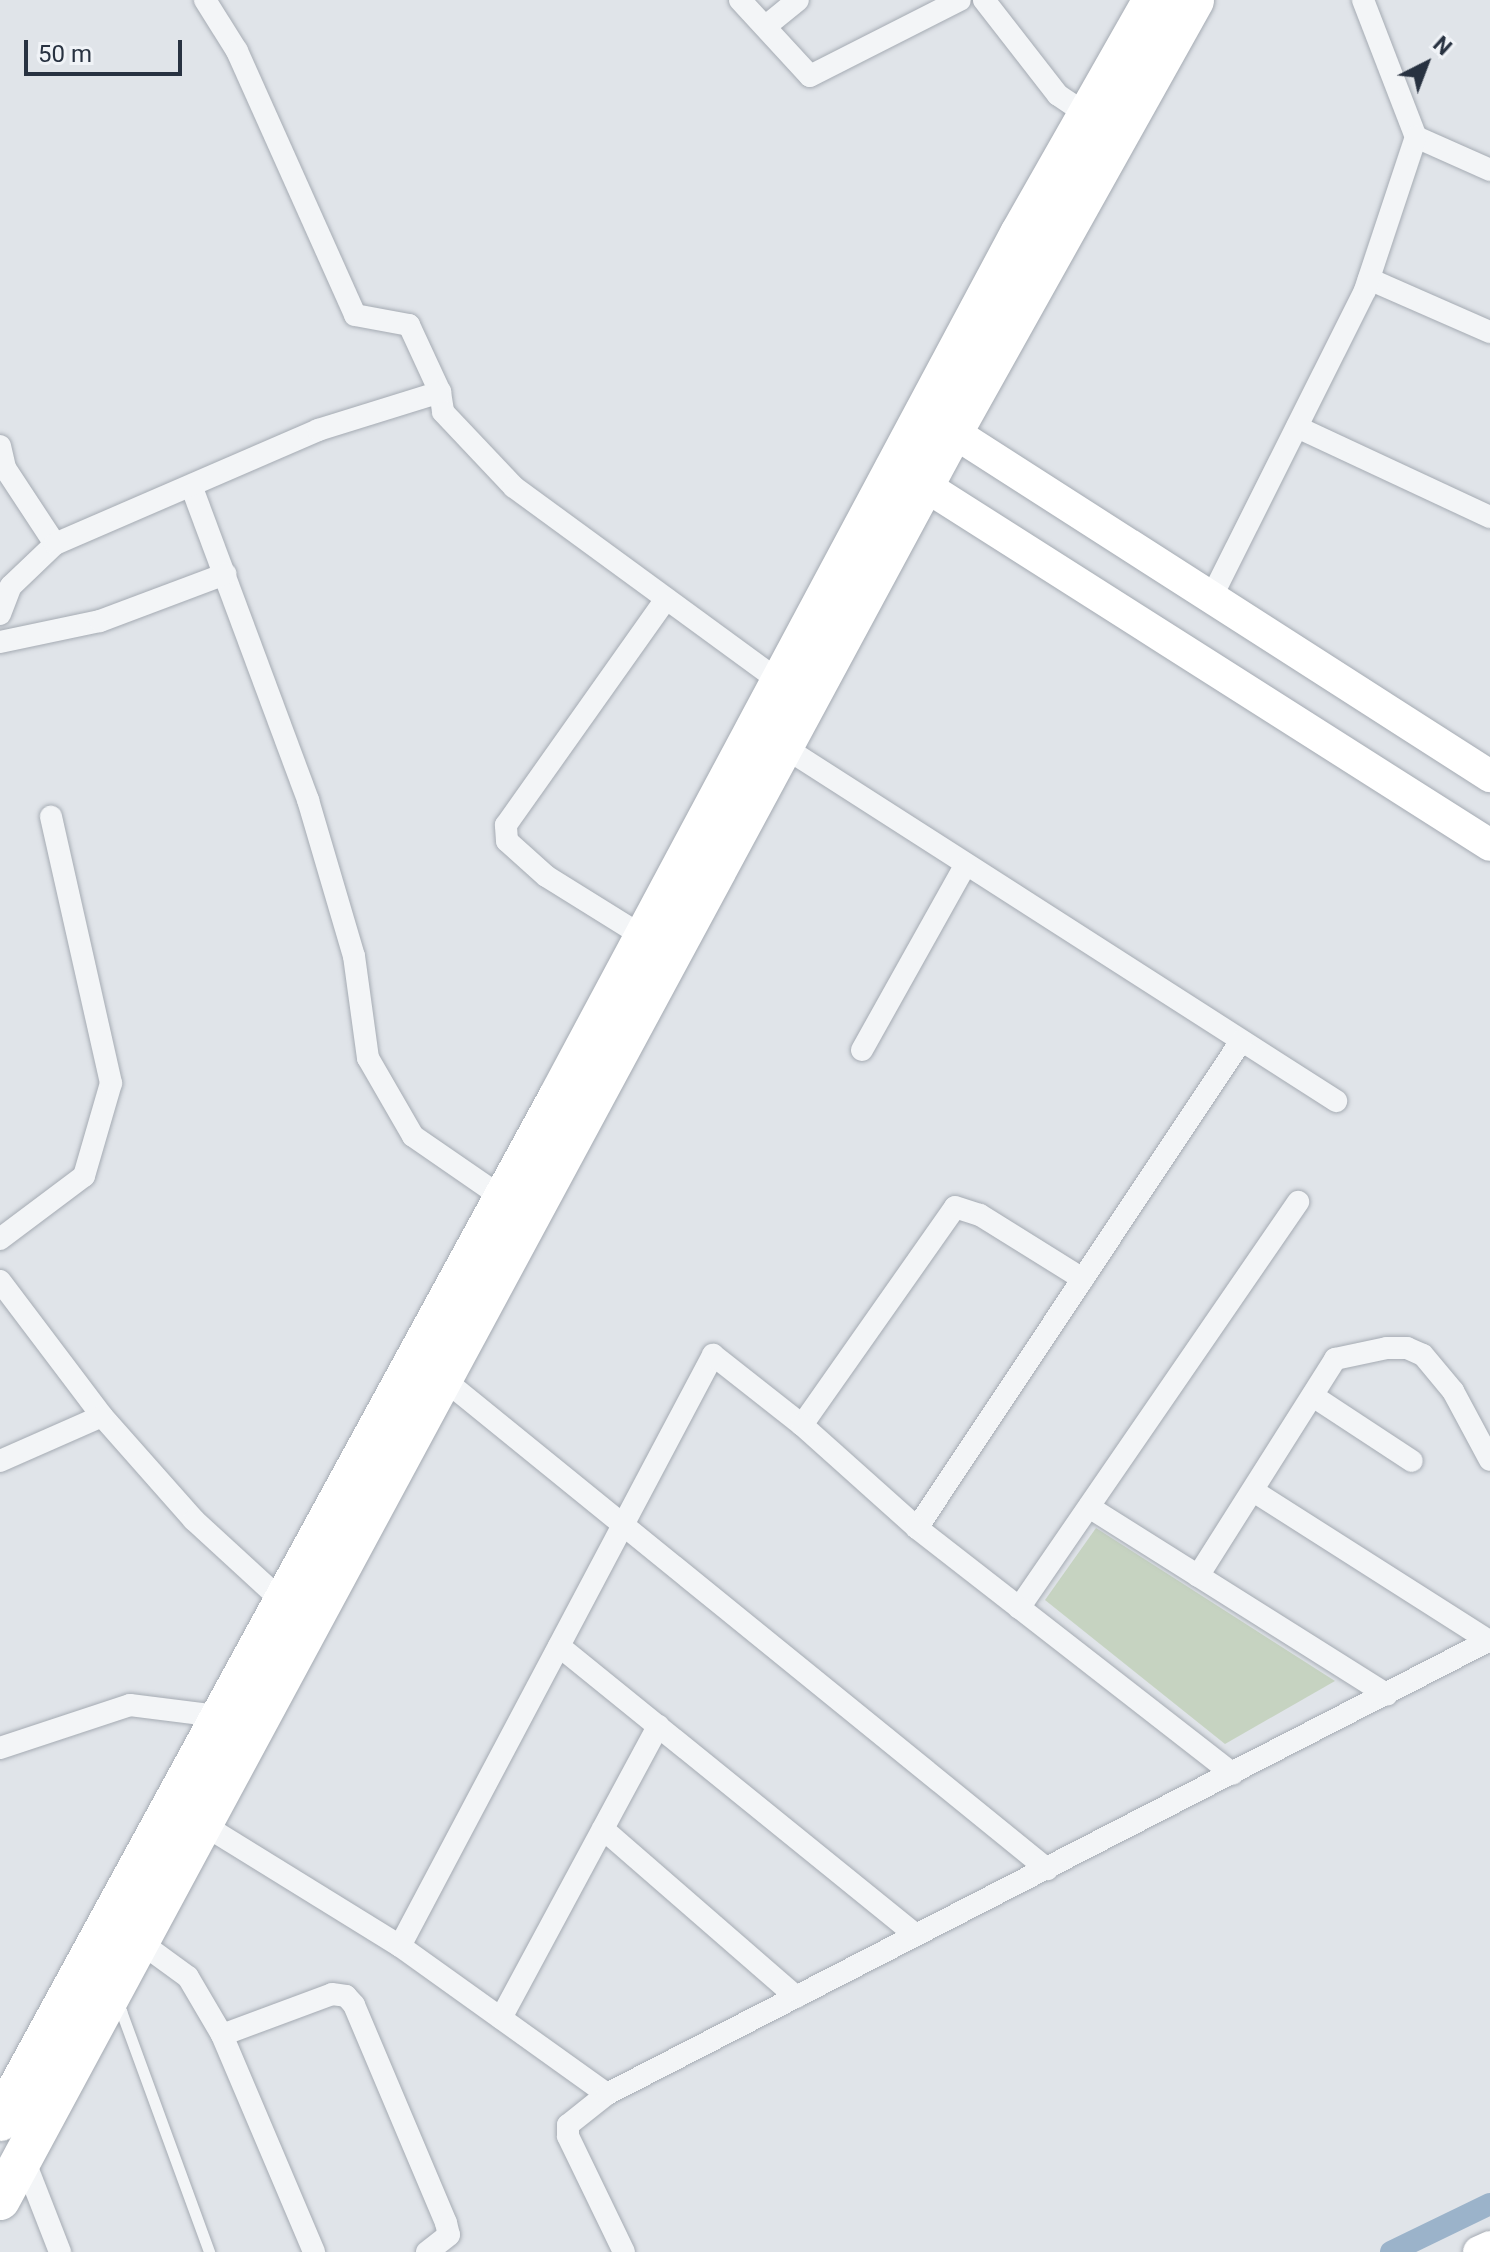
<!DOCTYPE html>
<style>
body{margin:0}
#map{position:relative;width:1490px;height:2252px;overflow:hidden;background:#e0e4e9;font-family:Roboto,sans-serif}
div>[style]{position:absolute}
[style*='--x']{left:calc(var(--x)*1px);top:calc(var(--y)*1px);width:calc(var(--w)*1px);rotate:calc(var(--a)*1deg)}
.green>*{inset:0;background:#c6d3c1}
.canal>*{height:22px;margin:-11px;padding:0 11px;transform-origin:11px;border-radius:11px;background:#9bb3ca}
.roads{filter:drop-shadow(0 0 2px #a5abb3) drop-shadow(0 0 2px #a5abb3)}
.lane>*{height:11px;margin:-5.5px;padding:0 5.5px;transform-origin:5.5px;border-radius:5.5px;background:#f3f5f7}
.street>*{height:22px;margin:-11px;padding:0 11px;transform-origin:11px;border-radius:11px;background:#f3f5f7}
.secondary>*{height:32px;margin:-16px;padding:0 16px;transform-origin:16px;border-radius:16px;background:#fff}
.highway>*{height:40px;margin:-20px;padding:0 20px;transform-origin:20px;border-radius:20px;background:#fff}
span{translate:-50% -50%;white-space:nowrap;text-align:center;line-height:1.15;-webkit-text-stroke:6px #f0f3f7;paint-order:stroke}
.north{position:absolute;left:1386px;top:24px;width:80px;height:80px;-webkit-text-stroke:6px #f0f3f7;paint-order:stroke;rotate:42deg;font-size:22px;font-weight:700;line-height:32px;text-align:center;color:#283241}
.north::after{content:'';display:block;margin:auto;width:28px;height:36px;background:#283241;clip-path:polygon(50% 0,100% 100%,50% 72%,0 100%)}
.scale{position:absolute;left:24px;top:40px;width:158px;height:36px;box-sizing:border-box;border:4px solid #283241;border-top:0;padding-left:10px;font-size:24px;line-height:28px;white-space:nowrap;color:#283241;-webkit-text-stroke:6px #f0f3f7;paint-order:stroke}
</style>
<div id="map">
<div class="green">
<div style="clip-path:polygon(1096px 1528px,1335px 1681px,1225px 1744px,1045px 1600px)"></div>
</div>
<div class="canal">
<div style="--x:1391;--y:2252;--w:110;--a:-25.9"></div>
</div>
<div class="roads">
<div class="lane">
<div style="--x:114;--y:2008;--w:8;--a:23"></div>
<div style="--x:121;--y:2011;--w:257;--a:69.9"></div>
</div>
<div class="street">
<div style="--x:205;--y:0;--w:60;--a:57.9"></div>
<div style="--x:237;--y:51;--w:289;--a:65.9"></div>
<div style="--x:355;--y:315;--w:55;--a:10.5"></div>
<div style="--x:409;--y:325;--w:74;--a:65.2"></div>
<div style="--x:440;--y:392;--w:20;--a:81"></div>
<div style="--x:443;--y:412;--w:103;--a:46.6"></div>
<div style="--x:514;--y:487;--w:330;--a:36.2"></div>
<div style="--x:740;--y:0;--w:103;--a:47.4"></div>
<div style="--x:810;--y:76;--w:168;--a:-26.9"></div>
<div style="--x:984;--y:0;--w:120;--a:52.1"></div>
<div style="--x:1058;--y:95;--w:36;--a:34"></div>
<div style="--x:1363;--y:0;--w:147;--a:68.9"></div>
<div style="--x:1416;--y:137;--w:81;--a:24"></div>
<div style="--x:766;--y:26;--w:41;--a:-39.1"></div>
<div style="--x:1369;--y:279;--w:132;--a:23.7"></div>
<div style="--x:1297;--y:427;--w:213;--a:25"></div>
<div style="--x:0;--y:446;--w:23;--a:77"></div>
<div style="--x:5;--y:468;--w:91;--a:56.7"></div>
<div style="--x:192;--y:488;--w:333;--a:69.6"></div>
<div style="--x:308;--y:800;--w:163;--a:73.6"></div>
<div style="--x:354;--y:956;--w:103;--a:82.2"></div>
<div style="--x:368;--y:1058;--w:90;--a:60"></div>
<div style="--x:413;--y:1136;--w:109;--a:34.6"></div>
<div style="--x:1212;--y:596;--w:342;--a:-63.4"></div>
<div style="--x:1365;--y:290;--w:161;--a:-71.6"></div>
<div style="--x:0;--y:614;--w:30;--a:-69"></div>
<div style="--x:11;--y:586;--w:61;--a:-43.7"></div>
<div style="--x:55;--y:544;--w:287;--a:-23.4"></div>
<div style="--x:318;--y:430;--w:128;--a:-17.3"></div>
<div style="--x:0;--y:642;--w:102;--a:-11.9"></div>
<div style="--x:100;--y:621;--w:134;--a:-20.6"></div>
<div style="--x:784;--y:747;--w:656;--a:32.67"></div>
<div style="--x:644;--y:937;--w:115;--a:-148.1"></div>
<div style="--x:546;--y:876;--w:52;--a:-138.1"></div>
<div style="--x:507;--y:841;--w:16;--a:-94"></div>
<div style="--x:506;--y:825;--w:277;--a:-54.7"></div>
<div style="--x:862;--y:1050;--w:211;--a:-60.8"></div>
<div style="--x:0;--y:1239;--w:105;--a:-36.9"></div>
<div style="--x:84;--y:1176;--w:97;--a:-73.8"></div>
<div style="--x:111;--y:1083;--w:273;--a:-102.7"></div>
<div style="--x:0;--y:1281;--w:169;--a:52.9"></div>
<div style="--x:102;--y:1416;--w:139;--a:48.5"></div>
<div style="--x:194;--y:1520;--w:120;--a:42.6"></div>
<div style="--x:441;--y:1377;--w:781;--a:39.07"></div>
<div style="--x:1313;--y:1396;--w:118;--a:33.3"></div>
<div style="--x:802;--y:1425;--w:266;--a:-54.9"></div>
<div style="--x:955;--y:1207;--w:26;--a:18"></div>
<div style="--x:980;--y:1215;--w:121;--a:31.9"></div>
<div style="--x:0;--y:1461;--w:111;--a:-23.8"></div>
<div style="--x:1255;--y:1492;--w:277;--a:32.5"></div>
<div style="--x:1089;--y:1507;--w:352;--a:32.2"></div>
<div style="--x:917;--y:1528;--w:585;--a:-56.36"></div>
<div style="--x:1198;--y:1576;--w:257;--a:-57.7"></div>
<div style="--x:1335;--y:1359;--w:53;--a:-11.9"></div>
<div style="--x:1387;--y:1348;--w:20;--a:0"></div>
<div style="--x:1407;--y:1348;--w:17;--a:24"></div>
<div style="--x:1423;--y:1355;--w:47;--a:50.2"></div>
<div style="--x:1453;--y:1391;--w:78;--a:61.8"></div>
<div style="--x:1019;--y:1608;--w:493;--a:-55.5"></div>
<div style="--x:559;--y:1646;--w:459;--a:39"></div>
<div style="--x:0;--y:1748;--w:137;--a:-18.3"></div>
<div style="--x:130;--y:1705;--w:88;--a:7.2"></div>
<div style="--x:204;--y:1825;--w:230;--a:31.7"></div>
<div style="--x:400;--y:1946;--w:254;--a:35.6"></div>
<div style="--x:603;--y:1829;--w:256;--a:41"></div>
<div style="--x:140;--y:1942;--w:59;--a:36.1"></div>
<div style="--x:188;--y:1977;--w:67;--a:59.6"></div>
<div style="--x:222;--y:2035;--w:236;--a:67"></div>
<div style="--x:400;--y:1946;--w:669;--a:-62.09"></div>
<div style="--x:713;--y:1355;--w:113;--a:38.2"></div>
<div style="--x:802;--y:1425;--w:154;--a:41.8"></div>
<div style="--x:917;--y:1528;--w:400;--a:37.9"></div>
<div style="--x:501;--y:2018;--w:332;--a:-61.7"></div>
<div style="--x:222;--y:2035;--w:117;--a:-20.4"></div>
<div style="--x:332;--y:1994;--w:14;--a:8"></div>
<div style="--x:346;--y:1996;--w:12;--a:48"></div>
<div style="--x:354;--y:2005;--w:237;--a:67.1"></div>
<div style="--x:446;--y:2223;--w:12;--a:76"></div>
<div style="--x:449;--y:2235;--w:28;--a:142"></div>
<div style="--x:23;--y:2157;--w:102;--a:68.7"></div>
<div style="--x:624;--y:2252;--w:129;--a:-115.8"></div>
<div style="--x:568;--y:2136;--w:11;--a:-90"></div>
<div style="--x:568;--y:2125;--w:50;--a:-38.5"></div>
<div style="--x:607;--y:2094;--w:993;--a:-27.21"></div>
</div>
<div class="secondary">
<div style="--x:933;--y:419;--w:662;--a:32.66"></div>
<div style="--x:905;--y:473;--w:693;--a:32.45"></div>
<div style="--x:1479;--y:2252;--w:12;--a:-24"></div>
</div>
<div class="highway">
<div style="--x:0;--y:2121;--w:1165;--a:-61.39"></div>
<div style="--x:558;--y:1098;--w:980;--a:-61.87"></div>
<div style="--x:1020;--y:234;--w:269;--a:-60.4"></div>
<div style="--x:0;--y:2200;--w:2011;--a:-61.68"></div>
<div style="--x:954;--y:430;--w:492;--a:-60.8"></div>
</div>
</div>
<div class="north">N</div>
<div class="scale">50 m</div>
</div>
